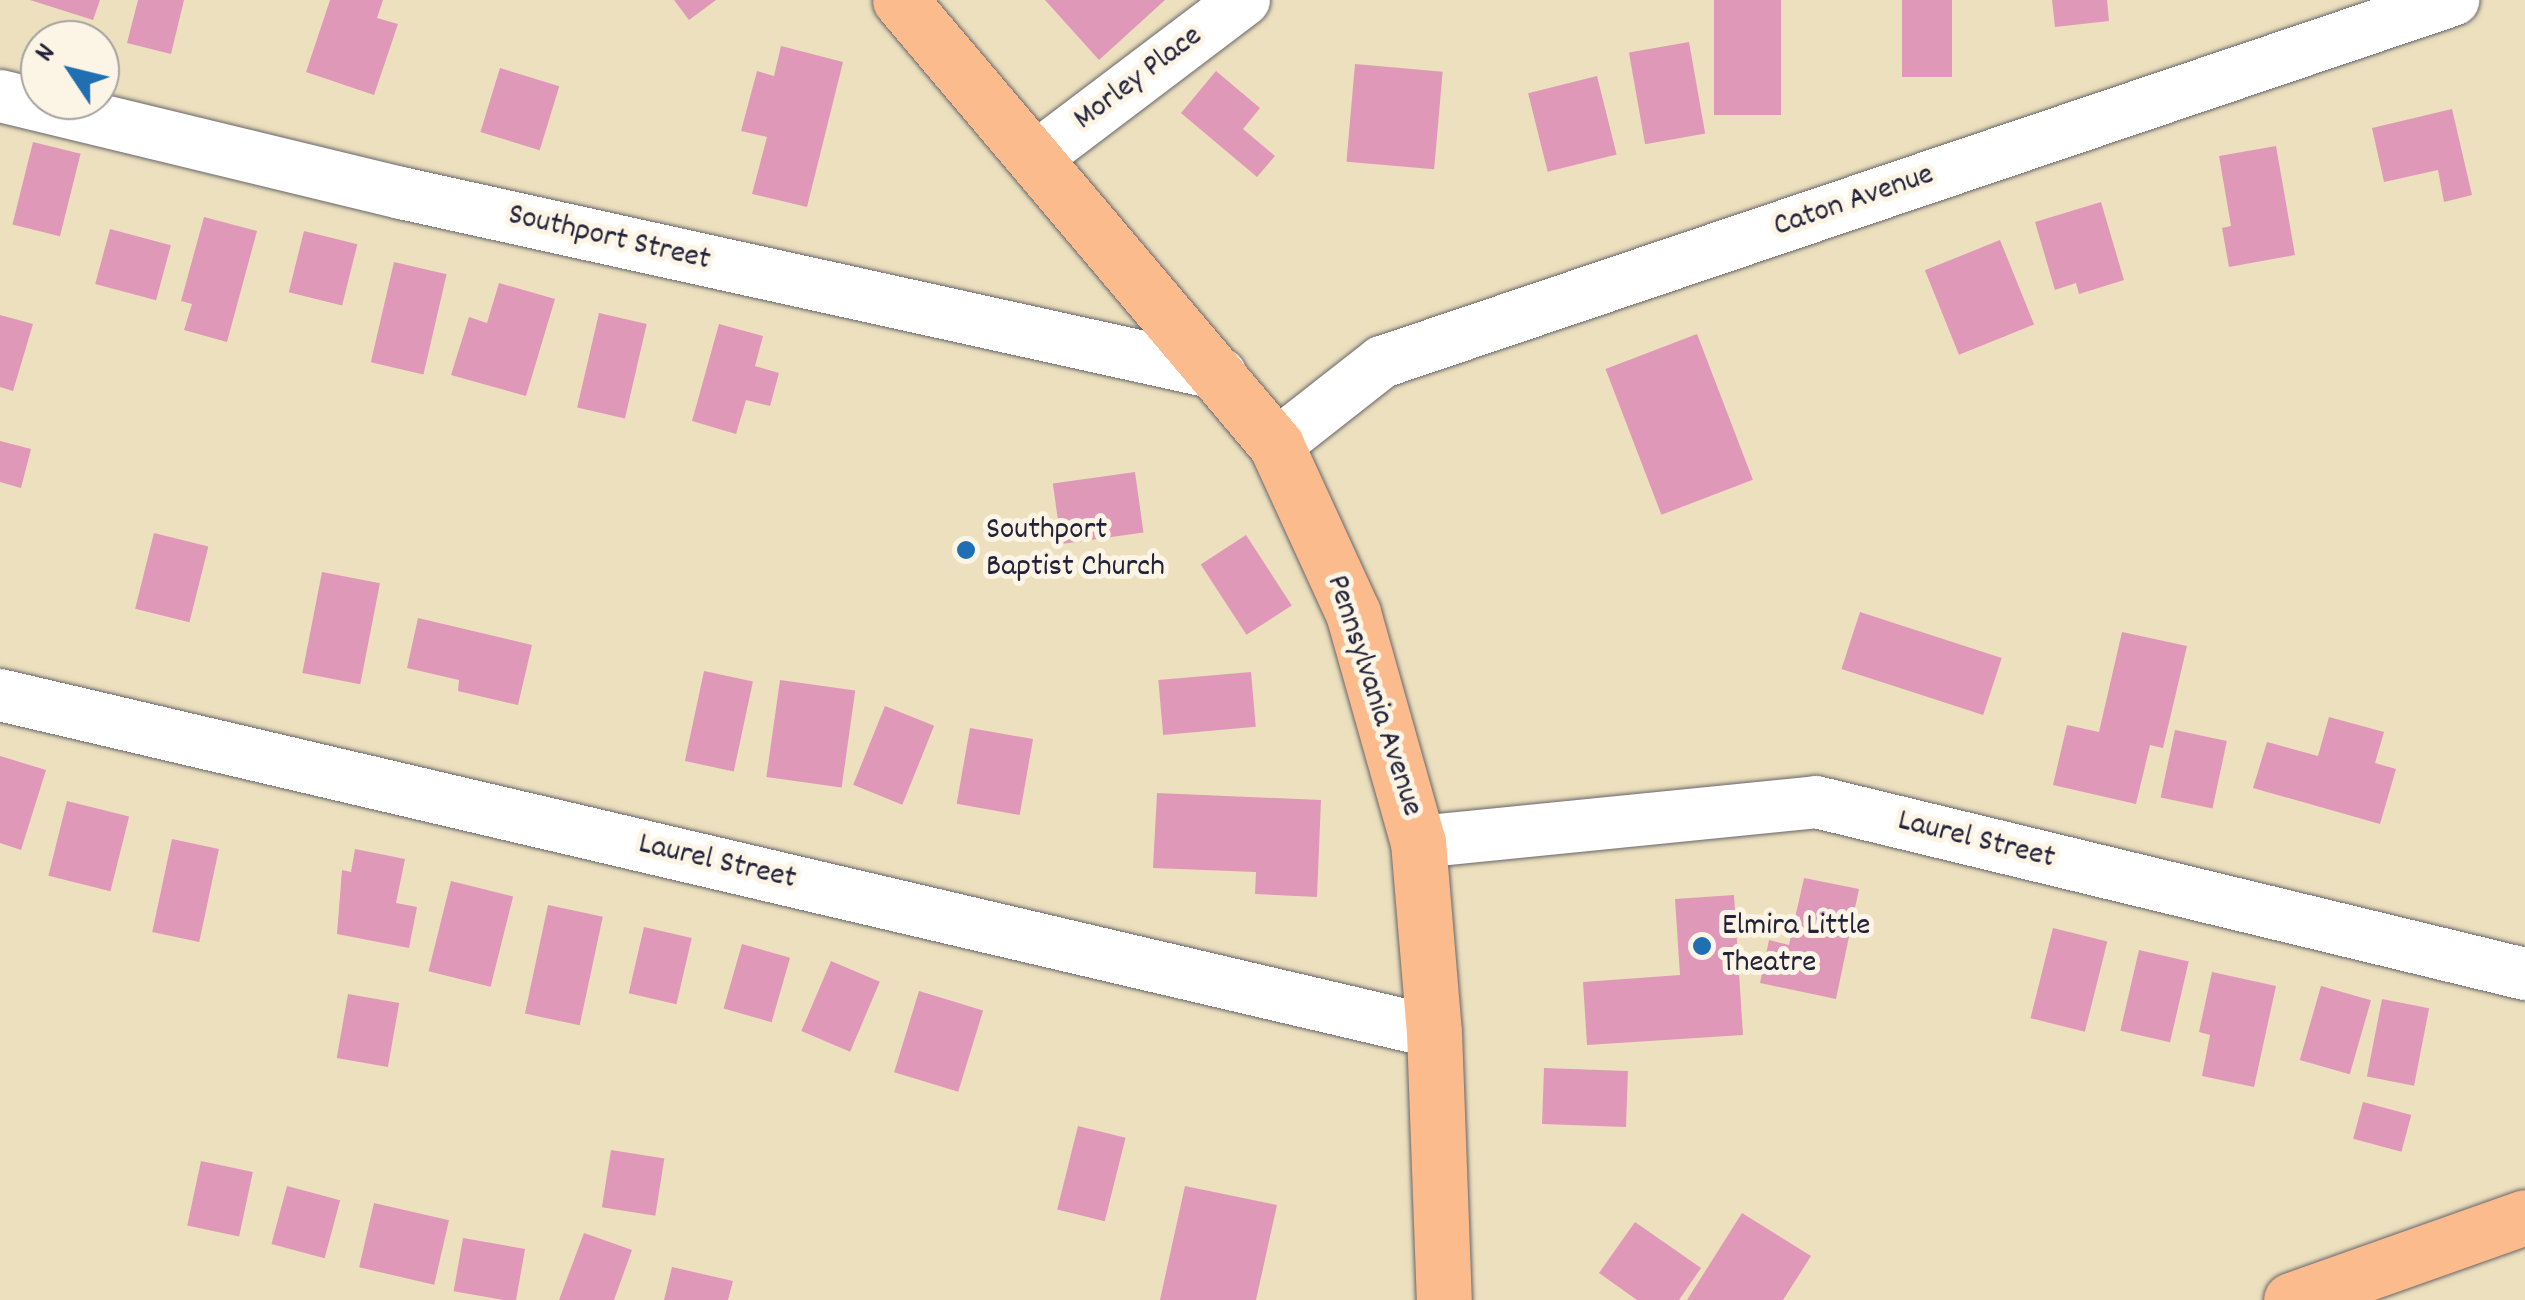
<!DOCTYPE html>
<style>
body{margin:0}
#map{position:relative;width:2525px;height:1300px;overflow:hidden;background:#ece0be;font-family:Dekko,sans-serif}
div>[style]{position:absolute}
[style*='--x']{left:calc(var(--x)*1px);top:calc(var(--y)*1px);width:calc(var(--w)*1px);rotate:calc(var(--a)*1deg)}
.building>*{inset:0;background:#e098b9;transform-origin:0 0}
.roads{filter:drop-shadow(0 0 2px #696469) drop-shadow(0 0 2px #696469)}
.minor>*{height:52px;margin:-26px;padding:0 26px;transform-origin:26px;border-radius:26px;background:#fff}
.major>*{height:55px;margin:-27.5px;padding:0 27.5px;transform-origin:27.5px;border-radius:27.5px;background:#fbbb8c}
.dots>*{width:28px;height:28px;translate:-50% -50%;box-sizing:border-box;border:5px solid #fcf5e5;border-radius:50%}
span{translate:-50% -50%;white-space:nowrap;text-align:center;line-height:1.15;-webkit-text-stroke:10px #fcf5e5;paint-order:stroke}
.street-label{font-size:32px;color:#22223b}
.poi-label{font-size:32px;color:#22223b}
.left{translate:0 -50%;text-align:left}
.north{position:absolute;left:20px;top:20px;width:100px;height:100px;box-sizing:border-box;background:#fcf5e5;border:2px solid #a5a1a1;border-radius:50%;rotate:305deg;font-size:28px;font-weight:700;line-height:40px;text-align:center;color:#22223b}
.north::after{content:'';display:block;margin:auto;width:35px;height:45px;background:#1f6fb2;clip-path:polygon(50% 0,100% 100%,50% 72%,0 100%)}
</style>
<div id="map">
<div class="building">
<div style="clip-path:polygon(30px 0,100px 0,93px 20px)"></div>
<div style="clip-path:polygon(138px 0,184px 0,171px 54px,127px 43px)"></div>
<div style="clip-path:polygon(330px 0,383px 0,377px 18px,398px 24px,374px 95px,306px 72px)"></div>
<div style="clip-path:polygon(674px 0,716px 0,689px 20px)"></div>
<div style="clip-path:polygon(1045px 0,1165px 0,1099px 60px)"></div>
<div style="left:1714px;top:0;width:67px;height:115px"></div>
<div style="left:1902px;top:0;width:50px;height:77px"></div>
<div style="clip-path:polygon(2052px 0,2107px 0,2109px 21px,2055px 27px)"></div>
<div style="left:1689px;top:42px;width:93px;height:61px;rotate:80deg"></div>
<div style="clip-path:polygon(781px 46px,843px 62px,807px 207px,752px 194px,767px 137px,741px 131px,757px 71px,774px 76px)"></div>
<div style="left:1355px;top:64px;width:88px;height:98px;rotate:5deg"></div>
<div style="left:500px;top:68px;width:62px;height:67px;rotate:17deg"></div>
<div style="clip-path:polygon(1216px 71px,1260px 108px,1243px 129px,1275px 156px,1257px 177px,1181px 113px)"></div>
<div style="left:1597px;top:76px;width:81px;height:71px;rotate:76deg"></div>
<div style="clip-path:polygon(2452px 109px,2472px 195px,2444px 202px,2438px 170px,2384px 182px,2372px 128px)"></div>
<div style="left:33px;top:142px;width:49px;height:85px;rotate:14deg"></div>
<div style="clip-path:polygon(2276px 146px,2295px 255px,2229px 267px,2222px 228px,2231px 226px,2219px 156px)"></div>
<div style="clip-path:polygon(2101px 202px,2124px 280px,2079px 294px,2076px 283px,2055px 290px,2035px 222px)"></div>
<div style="clip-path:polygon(204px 217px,257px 231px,227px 342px,184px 330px,192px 304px,181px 301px)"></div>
<div style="left:110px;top:229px;width:63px;height:57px;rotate:15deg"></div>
<div style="left:304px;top:231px;width:55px;height:63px;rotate:14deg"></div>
<div style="left:2000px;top:240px;width:91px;height:81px;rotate:68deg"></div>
<div style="left:394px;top:262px;width:54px;height:103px;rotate:13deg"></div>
<div style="clip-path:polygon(499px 283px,555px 299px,526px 396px,451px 375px,469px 317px,487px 323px)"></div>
<div style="left:599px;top:313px;width:49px;height:97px;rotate:13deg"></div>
<div style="clip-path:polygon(0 315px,33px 324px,13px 391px,0 387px)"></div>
<div style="clip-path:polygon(719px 324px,763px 336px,755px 366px,779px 373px,770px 406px,746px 400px,736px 434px,692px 421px)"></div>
<div style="left:1697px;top:334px;width:156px;height:98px;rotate:69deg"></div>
<div style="clip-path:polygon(0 441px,31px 449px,21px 488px,0 482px)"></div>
<div style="left:1135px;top:472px;width:61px;height:83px;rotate:82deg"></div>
<div style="left:154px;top:533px;width:56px;height:78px;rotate:14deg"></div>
<div style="left:1246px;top:535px;width:84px;height:54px;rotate:57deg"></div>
<div style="left:322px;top:572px;width:59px;height:103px;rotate:11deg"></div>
<div style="left:1860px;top:612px;width:149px;height:60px;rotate:18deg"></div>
<div style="clip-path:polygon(418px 618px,532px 645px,518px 705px,458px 691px,459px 680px,407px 668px)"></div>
<div style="clip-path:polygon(2122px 632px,2187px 646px,2163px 748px,2150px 745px,2136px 804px,2053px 785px,2067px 725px,2099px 732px)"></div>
<div style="left:704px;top:671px;width:50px;height:92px;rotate:12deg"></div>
<div style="left:1251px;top:672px;width:55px;height:93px;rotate:85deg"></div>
<div style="left:780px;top:680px;width:76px;height:98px;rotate:8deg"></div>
<div style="left:885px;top:706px;width:53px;height:85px;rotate:22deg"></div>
<div style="clip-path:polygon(2329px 717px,2384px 732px,2375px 763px,2396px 769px,2380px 824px,2253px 788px,2267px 742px,2318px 756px)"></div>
<div style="left:970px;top:728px;width:64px;height:77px;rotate:10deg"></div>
<div style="left:2175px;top:730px;width:53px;height:69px;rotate:12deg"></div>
<div style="clip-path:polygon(0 756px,46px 770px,21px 850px,0 843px)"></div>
<div style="clip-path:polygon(1157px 793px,1321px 800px,1317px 897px,1255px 894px,1256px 872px,1153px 868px)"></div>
<div style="left:67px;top:801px;width:64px;height:77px;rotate:14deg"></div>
<div style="left:172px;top:839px;width:48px;height:95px;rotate:12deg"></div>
<div style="clip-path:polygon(355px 849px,405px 859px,396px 903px,417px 907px,409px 948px,337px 934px,342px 870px,351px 872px)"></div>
<div style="clip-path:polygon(1804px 878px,1859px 889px,1836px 999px,1760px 983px,1769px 940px,1789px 945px)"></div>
<div style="left:451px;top:881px;width:64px;height:93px;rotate:14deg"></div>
<div style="clip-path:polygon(1734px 895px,1743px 1035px,1587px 1045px,1583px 982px,1680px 975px,1675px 899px)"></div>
<div style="left:548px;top:905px;width:56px;height:111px;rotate:12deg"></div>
<div style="left:644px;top:927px;width:49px;height:68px;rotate:13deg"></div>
<div style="left:2053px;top:928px;width:56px;height:93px;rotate:14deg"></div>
<div style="left:742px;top:944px;width:50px;height:67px;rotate:16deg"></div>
<div style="left:2139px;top:950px;width:51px;height:83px;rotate:13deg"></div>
<div style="left:831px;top:961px;width:53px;height:76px;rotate:23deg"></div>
<div style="clip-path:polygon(2212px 972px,2276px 986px,2254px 1087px,2202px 1076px,2210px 1035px,2199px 1032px)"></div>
<div style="left:2321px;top:986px;width:52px;height:77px;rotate:16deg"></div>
<div style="left:919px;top:991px;width:67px;height:85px;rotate:17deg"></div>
<div style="left:348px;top:994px;width:52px;height:65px;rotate:10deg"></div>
<div style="left:2382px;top:999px;width:48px;height:79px;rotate:11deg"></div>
<div style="left:1544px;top:1068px;width:84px;height:56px;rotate:2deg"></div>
<div style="left:2363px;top:1102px;width:50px;height:38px;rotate:15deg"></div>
<div style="left:1078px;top:1126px;width:49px;height:86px;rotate:14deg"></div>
<div style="left:611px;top:1150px;width:54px;height:58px;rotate:9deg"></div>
<div style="left:201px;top:1161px;width:53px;height:66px;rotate:12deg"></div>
<div style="left:287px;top:1186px;width:55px;height:60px;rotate:15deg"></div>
<div style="clip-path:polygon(1185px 1186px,1277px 1205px,1256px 1300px,1160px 1300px)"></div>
<div style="left:374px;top:1203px;width:77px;height:66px;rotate:13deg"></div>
<div style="clip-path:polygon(1742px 1213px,1811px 1256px,1783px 1300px,1687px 1300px)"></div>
<div style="clip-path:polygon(1635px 1222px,1701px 1268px,1679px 1300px,1637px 1300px,1599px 1273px)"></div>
<div style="clip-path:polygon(584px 1233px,632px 1250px,614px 1300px,559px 1300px)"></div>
<div style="left:463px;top:1238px;width:63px;height:54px;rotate:10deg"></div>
<div style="clip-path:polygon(672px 1267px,733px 1281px,728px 1300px,664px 1300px)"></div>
</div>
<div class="roads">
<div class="minor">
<div style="--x:0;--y:96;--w:413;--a:13.6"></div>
<div style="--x:401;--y:193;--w:839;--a:12.46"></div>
<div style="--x:1035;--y:158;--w:262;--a:-37.1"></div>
<div style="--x:1276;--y:445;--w:135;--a:-38.1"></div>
<div style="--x:1382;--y:362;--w:1131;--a:-18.68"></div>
<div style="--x:0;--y:695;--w:1473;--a:13.22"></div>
<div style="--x:1418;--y:842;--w:400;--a:-5.7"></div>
<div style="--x:1816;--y:802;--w:730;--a:13.64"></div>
</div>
<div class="major">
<div style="--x:900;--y:0;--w:583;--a:49.8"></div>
<div style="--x:1276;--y:445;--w:185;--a:65.4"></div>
<div style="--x:1353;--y:613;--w:238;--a:74.2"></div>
<div style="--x:1418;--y:842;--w:191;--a:85.2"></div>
<div style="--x:1434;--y:1032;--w:268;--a:87.9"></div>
<div style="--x:2291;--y:1300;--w:248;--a:-19.5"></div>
</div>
</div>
<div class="dots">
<div style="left:966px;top:550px;background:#1f6fb2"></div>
<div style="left:1702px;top:946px;background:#1f6fb2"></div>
</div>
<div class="street-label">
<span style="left:1139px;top:79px;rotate:-37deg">Morley Place</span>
<span style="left:1854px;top:202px;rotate:-19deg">Caton Avenue</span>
<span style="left:609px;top:239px;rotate:13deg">Southport Street</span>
<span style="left:1373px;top:696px;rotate:72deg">Pennsylvania Avenue</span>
<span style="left:1976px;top:841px;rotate:14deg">Laurel Street</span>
<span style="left:717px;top:863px;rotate:13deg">Laurel Street</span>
</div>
<div class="poi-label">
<span class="left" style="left:986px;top:550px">Southport<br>Baptist Church</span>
<span class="left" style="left:1722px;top:946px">Elmira Little<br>Theatre</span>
</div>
<div class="north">N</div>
</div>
